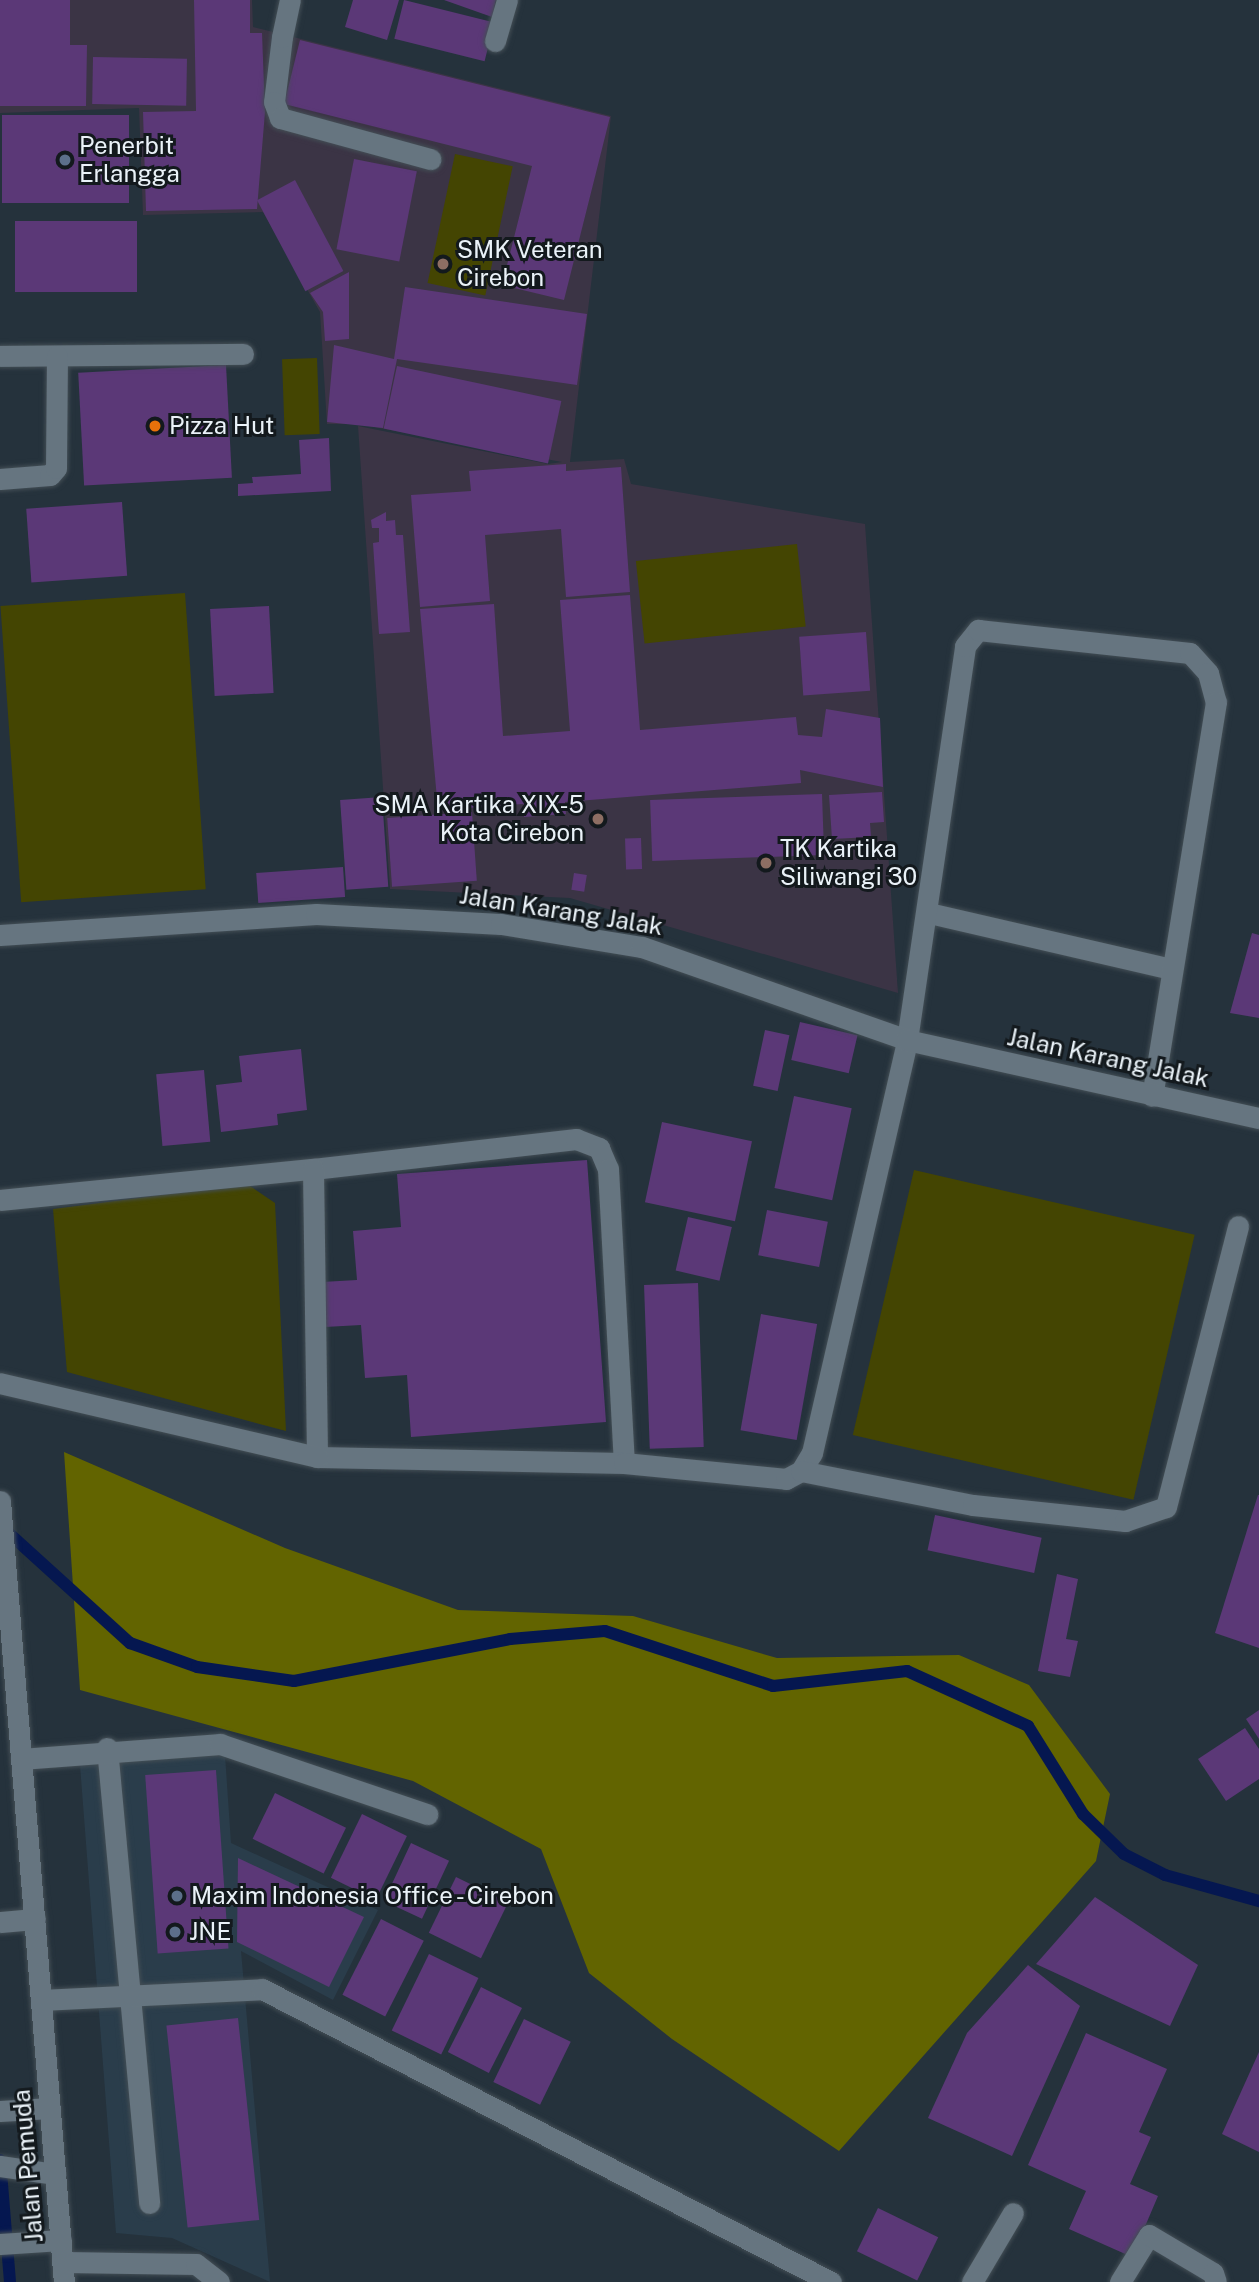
<!DOCTYPE html>
<style>
body{margin:0}
#map{position:relative;width:1259px;height:2282px;overflow:hidden;background:#25323c;font-family:"Public Sans",sans-serif}
div>[style]{position:absolute}
[style*='--x']{left:calc(var(--x)*1px);top:calc(var(--y)*1px);width:calc(var(--w)*1px);rotate:calc(var(--a)*1deg)}
.built>*{inset:0;background:#2a3d4b}
.education>*{inset:0;background:#3b3445}
.green>*{inset:0;background:#444502;transform-origin:0 0}
.forest>*{inset:0;background:#626400}
.stream>*{height:12px;margin:-6px;padding:0 6px;transform-origin:6px;border-radius:6px;background:#051750}
.building>*{inset:0;background:#5b3877;transform-origin:0 0}
.roads{filter:drop-shadow(0 0 2px #434e55) drop-shadow(0 0 2px #434e55)}
.lane>*{height:21px;margin:-10.5px;padding:0 10.5px;transform-origin:10.5px;border-radius:10.5px;background:#667580}
.street>*{height:21px;margin:-10.5px;padding:0 10.5px;transform-origin:10.5px;border-radius:10.5px;background:#667580}
.secondary>*{height:21px;margin:-10.5px;padding:0 10.5px;transform-origin:10.5px;border-radius:10.5px;background:#667580}
.dots>*{width:19px;height:19px;translate:-50% -50%;box-sizing:border-box;border:4px solid #13191d;border-radius:50%}
span{translate:-50% -50%;white-space:nowrap;text-align:center;line-height:1.15;-webkit-text-stroke:6px #13191d;paint-order:stroke}
.poi-label{font-size:24px;color:#eaf2f8}
.left{translate:0 -50%;text-align:left}
.right{translate:-100% -50%;text-align:right}
.street-label{font-size:24px;color:#eaf2f8}
</style>
<div id="map">
<div class="built">
<div style="clip-path:polygon(225px 1755px,231px 1843px,378px 1910px,333px 2000px,241px 1951px,270px 2282px,172px 2238px,116px 2233px,80px 1765px)"></div>
</div>
<div class="education">
<div style="clip-path:polygon(0 0,252px 0,253px 27px,611px 116px,570px 462px,624px 459px,631px 484px,865px 524px,898px 993px,570px 898px,390px 889px,358px 426px,548px 464px,562px 462px,358px 424px,327px 424px,320px 312px,263px 212px,143px 215px,139px 108px,0 113px)"></div>
</div>
<div class="green">
<div style="left:455px;top:154px;width:59px;height:132px;rotate:12deg"></div>
<div style="left:317px;top:358px;width:76px;height:35px;rotate:88deg"></div>
<div style="left:797px;top:544px;width:83px;height:162px;rotate:84deg"></div>
<div style="left:185px;top:593px;width:297px;height:185px;rotate:86deg"></div>
<div style="left:914px;top:1170px;width:288px;height:272px;rotate:13deg"></div>
<div style="clip-path:polygon(247px 1184px,275px 1203px,286px 1431px,67px 1372px,53px 1209px)"></div>
</div>
<div class="forest">
<div style="clip-path:polygon(64px 1452px,285px 1548px,458px 1610px,633px 1616px,777px 1658px,959px 1655px,1029px 1685px,1110px 1794px,1096px 1861px,839px 2151px,672px 2039px,589px 1973px,541px 1849px,413px 1781px,80px 1690px)"></div>
</div>
<div class="stream">
<div style="--x:2;--y:1527;--w:173;--a:42.2"></div>
<div style="--x:130;--y:1643;--w:71;--a:19.7"></div>
<div style="--x:197;--y:1667;--w:98;--a:8.2"></div>
<div style="--x:294;--y:1681;--w:220;--a:-11"></div>
<div style="--x:510;--y:1639;--w:95;--a:-4.8"></div>
<div style="--x:605;--y:1631;--w:177;--a:18.1"></div>
<div style="--x:773;--y:1686;--w:135;--a:-6.4"></div>
<div style="--x:907;--y:1671;--w:133;--a:24.4"></div>
<div style="--x:1028;--y:1726;--w:104;--a:58"></div>
<div style="--x:1083;--y:1814;--w:57;--a:44.3"></div>
<div style="--x:1124;--y:1854;--w:46;--a:27.1"></div>
<div style="--x:1165;--y:1875;--w:98;--a:15.5"></div>
<div style="--x:0;--y:2160;--w:122;--a:85.3"></div>
</div>
<div class="building">
<div style="clip-path:polygon(0 0,70px 0,70px 45px,87px 45px,86px 106px,0 106px)"></div>
<div style="clip-path:polygon(194px 0,250px 0,250px 33px,262px 33px,265px 112px,257px 209px,146px 211px,143px 112px,196px 111px)"></div>
<div style="clip-path:polygon(353px 0,399px 0,387px 40px,345px 27px)"></div>
<div style="left:404px;top:0;width:93px;height:40px;rotate:14deg"></div>
<div style="clip-path:polygon(444px 0,496px 0,492px 17px)"></div>
<div style="clip-path:polygon(300px 40px,610px 117px,564px 300px,502px 285px,532px 166px,284px 104px)"></div>
<div style="left:93px;top:57px;width:94px;height:47px;rotate:1deg"></div>
<div style="left:2px;top:115px;width:127px;height:88px"></div>
<div style="left:354px;top:159px;width:64px;height:92px;rotate:11deg"></div>
<div style="left:295px;top:180px;width:103px;height:43px;rotate:62deg"></div>
<div style="left:15px;top:221px;width:122px;height:71px"></div>
<div style="clip-path:polygon(349px 272px,349px 339px,325px 341px,323px 312px,310px 293px)"></div>
<div style="clip-path:polygon(405px 287px,587px 314px,577px 385px,397px 359px,383px 428px,327px 422px,334px 345px,394px 359px)"></div>
<div style="left:226px;top:365px;width:113px;height:148px;rotate:87deg"></div>
<div style="left:397px;top:366px;width:168px;height:64px;rotate:12deg"></div>
<div style="clip-path:polygon(329px 438px,331px 491px,238px 496px,238px 484px,253px 483px,252px 477px,301px 474px,299px 440px)"></div>
<div style="clip-path:polygon(566px 464px,566px 471px,621px 467px,630px 592px,566px 597px,561px 529px,485px 535px,490px 601px,420px 607px,411px 495px,471px 491px,469px 471px)"></div>
<div style="left:122px;top:502px;width:74px;height:96px;rotate:86deg"></div>
<div style="clip-path:polygon(386px 512px,386px 521px,395px 520px,396px 535px,403px 535px,410px 632px,379px 634px,373px 543px,379px 542px,379px 528px,372px 528px,371px 520px)"></div>
<div style="clip-path:polygon(630px 595px,640px 730px,796px 717px,798px 735px,822px 737px,826px 709px,880px 718px,883px 787px,800px 770px,801px 783px,565px 802px,566px 814px,524px 817px,523px 804px,438px 810px,420px 609px,494px 604px,503px 736px,570px 731px,560px 600px)"></div>
<div style="left:269px;top:606px;width:87px;height:59px;rotate:87deg"></div>
<div style="left:866px;top:632px;width:59px;height:67px;rotate:86deg"></div>
<div style="clip-path:polygon(882px 792px,884px 822px,870px 823px,871px 837px,832px 839px,829px 795px)"></div>
<div style="left:822px;top:794px;width:61px;height:172px;rotate:88deg"></div>
<div style="left:382px;top:797px;width:90px;height:42px;rotate:86deg"></div>
<div style="left:472px;top:812px;width:69px;height:85px;rotate:86deg"></div>
<div style="left:641px;top:838px;width:31px;height:16px;rotate:88deg"></div>
<div style="left:343px;top:867px;width:30px;height:87px;rotate:86deg"></div>
<div style="left:574px;top:873px;width:13px;height:17px;rotate:9deg"></div>
<div style="clip-path:polygon(1252px 933px,1259px 935px,1259px 1018px,1230px 1013px)"></div>
<div style="left:800px;top:1022px;width:59px;height:39px;rotate:13deg"></div>
<div style="left:765px;top:1030px;width:25px;height:57px;rotate:12deg"></div>
<div style="clip-path:polygon(301px 1049px,307px 1110px,277px 1114px,278px 1125px,221px 1132px,216px 1085px,242px 1082px,239px 1056px)"></div>
<div style="left:204px;top:1070px;width:72px;height:48px;rotate:85deg"></div>
<div style="left:794px;top:1096px;width:59px;height:94px;rotate:12deg"></div>
<div style="left:662px;top:1122px;width:92px;height:82px;rotate:12deg"></div>
<div style="clip-path:polygon(587px 1160px,606px 1422px,411px 1437px,407px 1375px,365px 1378px,361px 1325px,325px 1327px,322px 1282px,357px 1280px,353px 1231px,401px 1227px,397px 1174px)"></div>
<div style="left:767px;top:1210px;width:62px;height:46px;rotate:11deg"></div>
<div style="left:688px;top:1217px;width:45px;height:55px;rotate:13deg"></div>
<div style="left:698px;top:1283px;width:164px;height:54px;rotate:88deg"></div>
<div style="left:761px;top:1314px;width:57px;height:118px;rotate:10deg"></div>
<div style="clip-path:polygon(1258px 1495px,1259px 1495px,1259px 1648px,1215px 1633px)"></div>
<div style="left:935px;top:1515px;width:109px;height:36px;rotate:12deg"></div>
<div style="clip-path:polygon(1057px 1574px,1078px 1579px,1066px 1639px,1078px 1641px,1070px 1677px,1038px 1671px)"></div>
<div style="clip-path:polygon(1259px 1710px,1259px 1739px,1246px 1719px)"></div>
<div style="clip-path:polygon(1245px 1728px,1259px 1749px,1259px 1779px,1226px 1801px,1198px 1759px)"></div>
<div style="left:216px;top:1770px;width:179px;height:71px;rotate:86deg"></div>
<div style="left:275px;top:1793px;width:79px;height:51px;rotate:26deg"></div>
<div style="left:362px;top:1814px;width:50px;height:71px;rotate:26deg"></div>
<div style="left:411px;top:1843px;width:42px;height:64px;rotate:25deg"></div>
<div style="clip-path:polygon(238px 1858px,364px 1917px,329px 1987px,237px 1942px)"></div>
<div style="left:456px;top:1877px;width:58px;height:62px;rotate:26deg"></div>
<div style="clip-path:polygon(1095px 1897px,1198px 1965px,1170px 2026px,1036px 1964px)"></div>
<div style="left:381px;top:1919px;width:48px;height:85px;rotate:27deg"></div>
<div style="left:429px;top:1954px;width:55px;height:85px;rotate:26deg"></div>
<div style="clip-path:polygon(1028px 1965px,1080px 2006px,1012px 2156px,928px 2118px,967px 2033px)"></div>
<div style="left:481px;top:1987px;width:46px;height:73px;rotate:27deg"></div>
<div style="left:238px;top:2018px;width:203px;height:72px;rotate:84deg"></div>
<div style="left:524px;top:2019px;width:52px;height:70px;rotate:26deg"></div>
<div style="clip-path:polygon(1086px 2033px,1167px 2069px,1139px 2132px,1151px 2137px,1130px 2184px,1158px 2196px,1132px 2257px,1069px 2229px,1086px 2191px,1028px 2165px)"></div>
<div style="clip-path:polygon(1259px 2052px,1259px 2152px,1222px 2134px)"></div>
<div style="left:878px;top:2208px;width:67px;height:48px;rotate:26deg"></div>
</div>
<div class="roads">
<div class="lane">
<div style="--x:282;--y:37;--w:65;--a:97"></div>
<div style="--x:274;--y:102;--w:17;--a:69"></div>
<div style="--x:280;--y:118;--w:156;--a:15.3"></div>
<div style="--x:0;--y:356;--w:243;--a:-0.5"></div>
<div style="--x:0;--y:479;--w:50;--a:-4.6"></div>
<div style="--x:50;--y:475;--w:9;--a:-49"></div>
<div style="--x:56;--y:468;--w:112;--a:-89.5"></div>
<div style="--x:929;--y:913;--w:248;--a:13"></div>
<div style="--x:313;--y:1169;--w:265;--a:-6.5"></div>
<div style="--x:576;--y:1139;--w:25;--a:21"></div>
<div style="--x:599;--y:1148;--w:23;--a:67"></div>
<div style="--x:608;--y:1169;--w:294;--a:86.9"></div>
<div style="--x:624;--y:1463;--w:307;--a:-178.9"></div>
<div style="--x:0;--y:1200;--w:315;--a:-5.7"></div>
<div style="--x:313;--y:1169;--w:288;--a:89.2"></div>
<div style="--x:317;--y:1457;--w:326;--a:-166.9"></div>
<div style="--x:624;--y:1463;--w:163;--a:5.6"></div>
<div style="--x:786;--y:1479;--w:17;--a:-28"></div>
<div style="--x:801;--y:1471;--w:21;--a:-59"></div>
<div style="--x:812;--y:1453;--w:424;--a:-77"></div>
<div style="--x:907;--y:1040;--w:398;--a:-81.6"></div>
<div style="--x:965;--y:646;--w:21;--a:-51"></div>
<div style="--x:978;--y:630;--w:213;--a:6.2"></div>
<div style="--x:1190;--y:653;--w:27;--a:48"></div>
<div style="--x:1208;--y:673;--w:30;--a:75"></div>
<div style="--x:1216;--y:702;--w:399;--a:99.2"></div>
<div style="--x:801;--y:1471;--w:175;--a:11.2"></div>
<div style="--x:973;--y:1505;--w:153;--a:6"></div>
<div style="--x:1125;--y:1521;--w:43;--a:-18.9"></div>
<div style="--x:1166;--y:1507;--w:290;--a:-75.6"></div>
<div style="--x:107;--y:1748;--w:457;--a:84.7"></div>
<div style="--x:0;--y:1922;--w:35;--a:-5"></div>
<div style="--x:0;--y:2111;--w:50;--a:-3.4"></div>
<div style="--x:0;--y:2244;--w:61;--a:-3.8"></div>
<div style="--x:1120;--y:2282;--w:55;--a:-58.3"></div>
<div style="--x:1149;--y:2235;--w:74;--a:30.7"></div>
<div style="--x:1213;--y:2273;--w:9;--a:72"></div>
</div>
<div class="street">
<div style="--x:282;--y:37;--w:38;--a:-78"></div>
<div style="--x:495;--y:41;--w:43;--a:-73.7"></div>
<div style="--x:0;--y:935;--w:317;--a:-3.8"></div>
<div style="--x:316;--y:914;--w:185;--a:3.1"></div>
<div style="--x:501;--y:924;--w:143;--a:9.3"></div>
<div style="--x:642;--y:947;--w:281;--a:19.3"></div>
<div style="--x:907;--y:1040;--w:361;--a:12.5"></div>
<div style="--x:21;--y:1759;--w:200;--a:-4.3"></div>
<div style="--x:220;--y:1744;--w:219;--a:18.7"></div>
<div style="--x:41;--y:2000;--w:221;--a:-2.8"></div>
<div style="--x:262;--y:1989;--w:640;--a:27.25"></div>
<div style="--x:0;--y:2166;--w:56;--a:8.3"></div>
<div style="--x:63;--y:2262;--w:133;--a:0.9"></div>
<div style="--x:196;--y:2264;--w:29;--a:38"></div>
<div style="--x:972;--y:2282;--w:80;--a:-59.3"></div>
</div>
<div class="secondary">
<div style="--x:0;--y:1501;--w:784;--a:85.32"></div>
</div>
</div>
<div class="dots">
<div style="left:65px;top:160px;background:#5c6f8a"></div>
<div style="left:443px;top:264px;background:#8d6e63"></div>
<div style="left:155px;top:426px;background:#e8710a"></div>
<div style="left:598px;top:819px;background:#8d6e63"></div>
<div style="left:766px;top:863px;background:#8d6e63"></div>
<div style="left:177px;top:1896px;background:#5c6f8a"></div>
<div style="left:175px;top:1932px;background:#5c6f8a"></div>
</div>
<div class="poi-label">
<span class="left" style="left:79px;top:160px">Penerbit<br>Erlangga</span>
<span class="left" style="left:457px;top:264px">SMK Veteran<br>Cirebon</span>
<span class="left" style="left:169px;top:426px">Pizza Hut</span>
<span class="right" style="left:584px;top:819px">SMA Kartika XIX-5<br>Kota Cirebon</span>
<span class="left" style="left:780px;top:863px">TK Kartika<br>Siliwangi 30</span>
<span class="left" style="left:191px;top:1896px">Maxim Indonesia Office - Cirebon</span>
<span class="left" style="left:189px;top:1932px">JNE</span>
</div>
<div class="street-label">
<span style="left:561px;top:911px;rotate:9deg">Jalan Karang Jalak</span>
<span style="left:1108px;top:1058px;rotate:12deg">Jalan Karang Jalak</span>
<span style="left:28px;top:2166px;rotate:-95deg">Jalan Pemuda</span>
</div>
</div>
